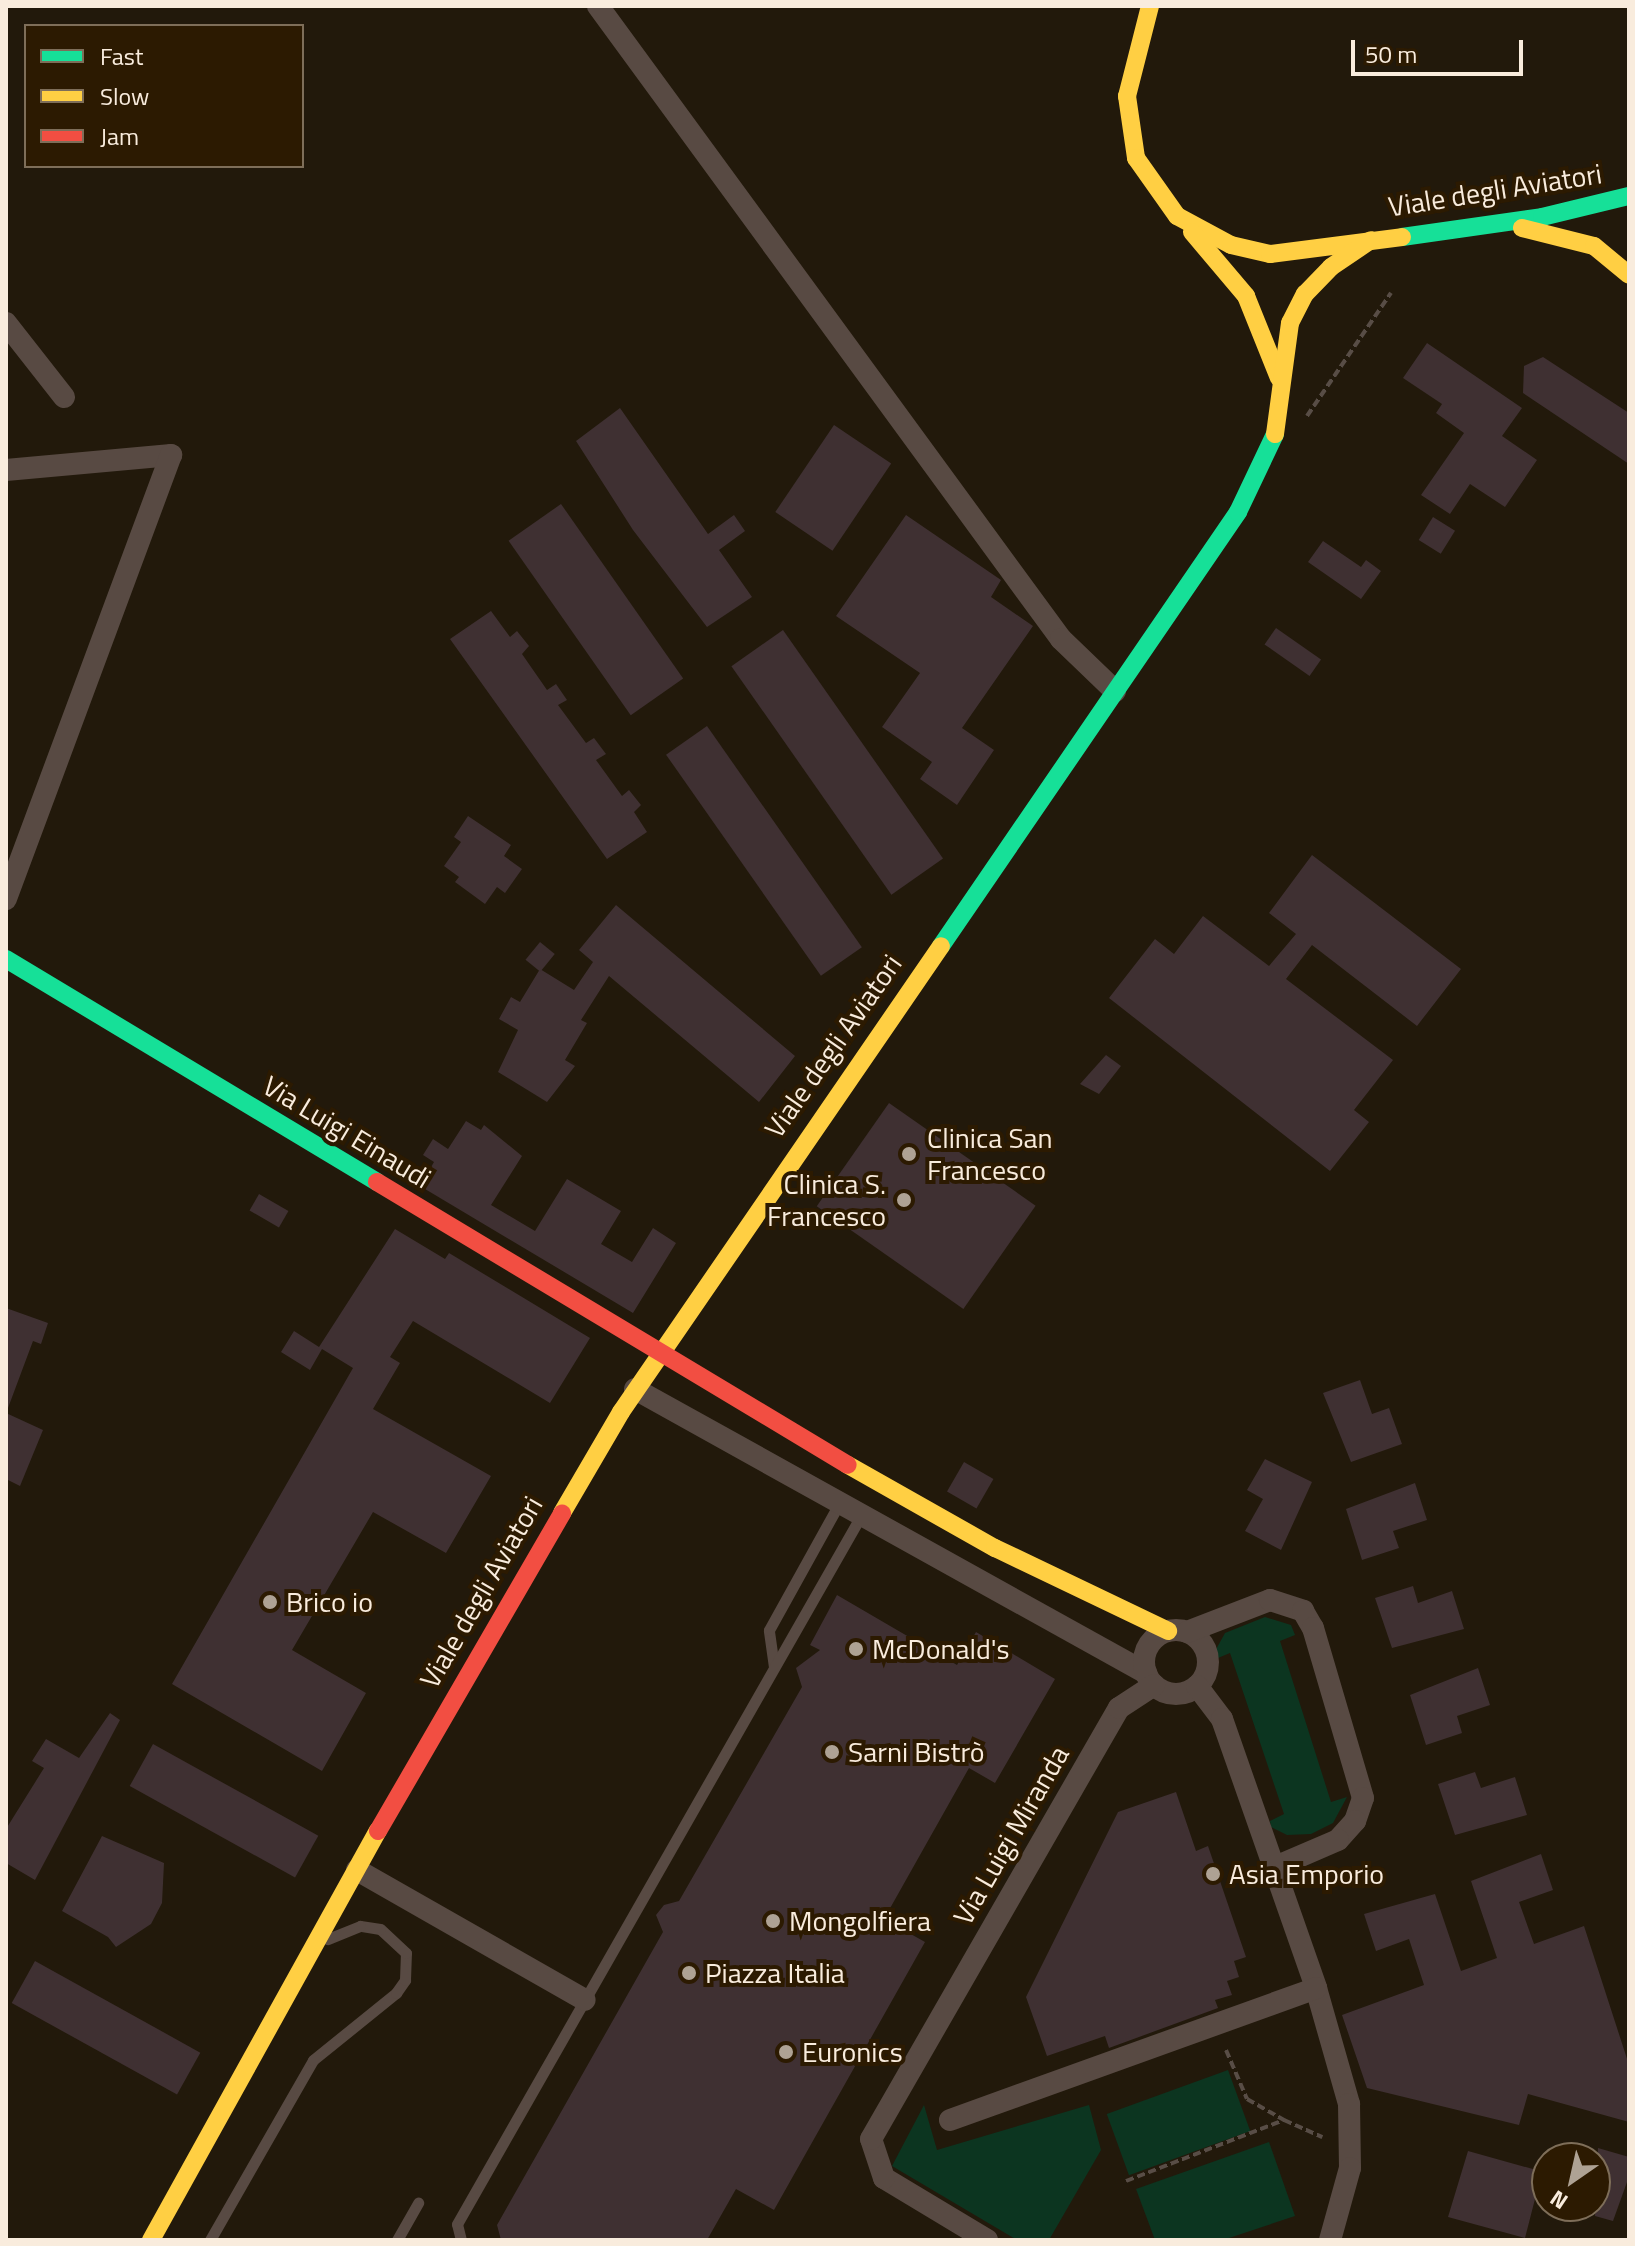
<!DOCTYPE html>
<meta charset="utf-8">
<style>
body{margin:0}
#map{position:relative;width:1635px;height:2246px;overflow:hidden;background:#22190b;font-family:"Titillium Web",sans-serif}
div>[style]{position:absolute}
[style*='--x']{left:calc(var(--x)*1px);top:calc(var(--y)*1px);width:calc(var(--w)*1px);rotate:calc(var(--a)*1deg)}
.green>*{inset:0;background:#0c3520;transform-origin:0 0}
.building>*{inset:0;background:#3f3032;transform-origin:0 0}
.path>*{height:4px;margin-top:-2px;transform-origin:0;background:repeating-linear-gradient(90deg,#584d46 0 8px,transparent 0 12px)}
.lane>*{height:11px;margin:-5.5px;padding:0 5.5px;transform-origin:5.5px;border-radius:5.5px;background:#584a43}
.street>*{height:22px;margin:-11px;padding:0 11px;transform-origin:11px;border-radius:11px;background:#584a43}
.street>.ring{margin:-11px;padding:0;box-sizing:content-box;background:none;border:22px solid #584a43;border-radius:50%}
.fast>*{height:18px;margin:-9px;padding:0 9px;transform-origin:9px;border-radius:9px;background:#16e098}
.slow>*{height:18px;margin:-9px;padding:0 9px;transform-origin:9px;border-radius:9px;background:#ffcf43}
.jam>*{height:18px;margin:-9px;padding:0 9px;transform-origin:9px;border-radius:9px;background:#f24e42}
.dots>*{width:22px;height:22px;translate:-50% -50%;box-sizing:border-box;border:4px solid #2c1a01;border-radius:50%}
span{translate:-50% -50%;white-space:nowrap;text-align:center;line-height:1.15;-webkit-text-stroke:8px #2c1a01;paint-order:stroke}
.street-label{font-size:28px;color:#f9ecdd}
.poi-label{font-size:28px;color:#f9ecdd}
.left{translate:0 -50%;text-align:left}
.right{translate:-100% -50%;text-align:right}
.frame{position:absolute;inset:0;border:8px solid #f9ecdd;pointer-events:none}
.legend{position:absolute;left:24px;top:24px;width:280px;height:144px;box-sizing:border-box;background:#2c1a01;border:2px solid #7e6e59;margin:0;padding:10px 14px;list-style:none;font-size:24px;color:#f9ecdd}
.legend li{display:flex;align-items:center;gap:16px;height:40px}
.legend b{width:40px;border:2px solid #7e6e59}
.north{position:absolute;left:1531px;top:2142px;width:80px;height:80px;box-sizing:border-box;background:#2c1a01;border:2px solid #7e6e59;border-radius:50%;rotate:214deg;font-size:22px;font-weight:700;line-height:32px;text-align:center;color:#f9ecdd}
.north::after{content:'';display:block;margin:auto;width:28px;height:36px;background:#aea294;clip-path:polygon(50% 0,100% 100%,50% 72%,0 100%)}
.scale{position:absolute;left:1351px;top:40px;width:172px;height:36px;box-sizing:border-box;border:4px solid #f9ecdd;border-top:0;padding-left:10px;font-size:24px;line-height:28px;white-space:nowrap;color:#f9ecdd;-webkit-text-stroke:6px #2c1a01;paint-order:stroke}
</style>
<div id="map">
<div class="green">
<div style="clip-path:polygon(1265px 1617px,1291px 1625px,1295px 1635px,1280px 1641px,1331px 1802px,1347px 1797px,1333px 1823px,1311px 1834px,1287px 1835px,1271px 1827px,1270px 1821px,1284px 1814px,1230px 1653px,1218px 1658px,1214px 1653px,1225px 1633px)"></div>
<div style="left:1228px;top:2070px;width:65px;height:129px;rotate:70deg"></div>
<div style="clip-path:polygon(924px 2105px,937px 2150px,1089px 2105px,1101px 2150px,1049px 2240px,1017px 2240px,892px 2166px)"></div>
<div style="clip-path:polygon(1269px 2142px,1295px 2216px,1223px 2240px,1155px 2240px,1136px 2189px)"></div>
</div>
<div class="building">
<div style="clip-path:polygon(1427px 343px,1522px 408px,1502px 436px,1537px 460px,1505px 507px,1470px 484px,1450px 514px,1421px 495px,1464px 433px,1436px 413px,1442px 404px,1403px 378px)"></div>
<div style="clip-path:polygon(1543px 357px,1629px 413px,1629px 464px,1523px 393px,1524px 366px)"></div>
<div style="clip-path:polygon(620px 408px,708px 534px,734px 515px,745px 531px,719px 550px,752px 597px,707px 627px,633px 530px,576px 441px)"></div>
<div style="left:834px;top:425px;width:69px;height:105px;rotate:34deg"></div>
<div style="left:561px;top:504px;width:213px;height:64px;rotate:55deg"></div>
<div style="clip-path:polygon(906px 515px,1001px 580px,991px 597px,1033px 626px,962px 728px,994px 750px,957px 805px,920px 779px,932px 762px,882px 727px,920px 673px,836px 616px)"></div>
<div style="left:1433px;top:517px;width:26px;height:27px;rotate:32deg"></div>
<div style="clip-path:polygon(1323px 541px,1361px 567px,1366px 560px,1381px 571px,1361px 599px,1308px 562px)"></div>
<div style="clip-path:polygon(491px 611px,510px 637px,517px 631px,529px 646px,522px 654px,547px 690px,556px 684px,567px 700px,558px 705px,586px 743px,594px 738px,606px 754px,596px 760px,622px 796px,629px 790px,641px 805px,634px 812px,647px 832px,607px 859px,450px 639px)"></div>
<div style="left:1276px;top:628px;width:55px;height:20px;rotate:35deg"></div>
<div style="left:783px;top:630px;width:279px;height:63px;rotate:55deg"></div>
<div style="left:707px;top:726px;width:270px;height:50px;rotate:55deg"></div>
<div style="clip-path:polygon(468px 816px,511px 845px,504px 856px,522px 869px,505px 893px,497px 887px,485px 904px,455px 882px,459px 877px,444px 866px,461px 842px,454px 837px)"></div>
<div style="clip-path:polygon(1312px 855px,1461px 969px,1417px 1026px,1312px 945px,1286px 979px,1393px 1060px,1354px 1110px,1369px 1122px,1330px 1171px,1109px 998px,1155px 939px,1174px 954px,1203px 916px,1269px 966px,1296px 934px,1269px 913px)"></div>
<div style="clip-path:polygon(616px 905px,795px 1056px,759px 1102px,609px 976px,581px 1020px,587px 1023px,565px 1060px,575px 1066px,547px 1102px,498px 1072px,518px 1030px,499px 1019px,511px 997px,520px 1002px,540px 969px,574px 990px,593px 962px,579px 950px)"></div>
<div style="left:540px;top:942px;width:19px;height:23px;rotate:39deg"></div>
<div style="clip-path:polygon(1106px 1055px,1121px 1066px,1099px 1094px,1080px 1084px)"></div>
<div style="left:889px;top:1103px;width:179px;height:126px;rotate:35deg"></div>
<div style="clip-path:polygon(466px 1121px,481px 1130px,484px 1125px,522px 1156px,491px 1205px,535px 1231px,567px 1179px,621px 1211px,601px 1244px,632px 1262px,653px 1228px,676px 1243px,633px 1313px,420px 1186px,434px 1162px,423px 1155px,433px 1139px,448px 1149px)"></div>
<div style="left:259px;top:1194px;width:34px;height:19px;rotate:30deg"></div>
<div style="clip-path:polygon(395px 1229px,445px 1259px,449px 1253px,590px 1338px,550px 1403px,413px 1321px,390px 1357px,400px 1363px,373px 1409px,491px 1476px,446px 1553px,373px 1512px,292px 1650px,366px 1693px,322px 1771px,172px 1684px,353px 1368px,322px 1349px,310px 1370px,281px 1352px,294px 1331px,319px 1347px)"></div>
<div style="clip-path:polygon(6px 1308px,48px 1323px,41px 1344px,33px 1341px,8px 1408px)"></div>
<div style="clip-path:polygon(1360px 1380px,1372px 1414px,1389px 1408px,1402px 1444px,1351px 1462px,1323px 1393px)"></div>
<div style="clip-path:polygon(6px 1413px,43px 1430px,20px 1486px,6px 1479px)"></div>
<div style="clip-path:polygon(1265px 1459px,1312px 1482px,1281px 1550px,1245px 1531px,1263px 1499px,1247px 1490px)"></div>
<div style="left:964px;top:1462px;width:34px;height:34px;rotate:30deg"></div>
<div style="clip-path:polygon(1415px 1483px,1427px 1520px,1393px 1531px,1399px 1548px,1362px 1560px,1346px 1509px)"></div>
<div style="clip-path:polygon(1413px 1586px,1418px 1603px,1452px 1591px,1464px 1629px,1392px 1648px,1375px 1598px)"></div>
<div style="clip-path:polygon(837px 1595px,957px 1665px,976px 1632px,1055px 1679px,995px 1783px,969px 1768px,884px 1919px,925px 1942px,774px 2210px,736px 2189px,707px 2240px,501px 2240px,497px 2225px,663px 1932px,656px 1915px,664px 1905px,679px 1901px,802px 1687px,796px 1668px,820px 1650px,810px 1645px)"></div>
<div style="clip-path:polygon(1478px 1668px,1490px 1705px,1457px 1716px,1462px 1733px,1426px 1745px,1410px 1695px)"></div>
<div style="clip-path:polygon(110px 1713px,120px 1720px,35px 1880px,6px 1863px,6px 1829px,44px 1768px,32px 1761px,46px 1739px,79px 1758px)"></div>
<div style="left:153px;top:1744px;width:189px;height:48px;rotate:29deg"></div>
<div style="clip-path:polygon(1475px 1772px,1481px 1788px,1515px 1777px,1527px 1815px,1455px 1835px,1438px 1784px)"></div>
<div style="clip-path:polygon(1176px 1792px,1196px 1851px,1208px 1846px,1246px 1957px,1234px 1961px,1239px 1977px,1227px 1981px,1232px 1995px,1215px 2000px,1218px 2008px,1109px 2048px,1105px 2036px,1047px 2056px,1026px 1997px,1118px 1812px)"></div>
<div style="clip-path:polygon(102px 1836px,164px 1863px,162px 1903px,151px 1924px,116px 1947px,108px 1937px,62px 1911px)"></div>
<div style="clip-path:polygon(1541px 1854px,1553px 1890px,1519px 1902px,1534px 1944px,1584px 1926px,1629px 2065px,1629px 2122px,1528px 2094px,1519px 2125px,1367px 2088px,1342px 2015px,1424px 1985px,1409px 1939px,1376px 1951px,1364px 1914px,1435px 1894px,1461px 1971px,1497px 1958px,1471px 1881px)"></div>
<div style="left:35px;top:1961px;width:189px;height:48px;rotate:29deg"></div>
<div style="clip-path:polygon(1598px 2148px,1629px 2157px,1627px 2182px,1613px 2221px,1595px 2216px)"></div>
<div style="clip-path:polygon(1468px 2151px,1547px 2173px,1547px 2203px,1535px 2199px,1525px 2238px,1448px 2217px)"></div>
</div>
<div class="path">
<div style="--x:1307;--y:416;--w:149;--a:-55.7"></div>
<div style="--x:1226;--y:2050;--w:53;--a:66.8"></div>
<div style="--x:1247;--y:2099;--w:43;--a:29.6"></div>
<div style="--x:1126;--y:2181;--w:169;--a:-21.1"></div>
<div style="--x:1284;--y:2120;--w:42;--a:24.1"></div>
<div style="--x:1293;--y:2240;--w:8;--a:0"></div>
</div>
<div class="lane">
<div style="--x:774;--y:1667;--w:37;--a:-98"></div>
<div style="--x:769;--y:1630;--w:146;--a:-61"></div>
<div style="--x:210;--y:2240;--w:207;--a:-60.2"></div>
<div style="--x:313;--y:2060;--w:107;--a:-38.9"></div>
<div style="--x:396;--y:1993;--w:16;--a:-55"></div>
<div style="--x:405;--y:1980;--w:27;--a:-88"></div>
<div style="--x:406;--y:1953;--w:35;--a:-137"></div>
<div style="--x:380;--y:1929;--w:20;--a:-171"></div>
<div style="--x:360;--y:1926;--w:35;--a:158"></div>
<div style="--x:397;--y:2240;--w:43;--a:-60.4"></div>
<div style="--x:461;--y:2240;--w:16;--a:-104"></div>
<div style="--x:457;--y:2224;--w:817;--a:-60.3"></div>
</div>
<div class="street">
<div style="--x:598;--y:6;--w:784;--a:53.82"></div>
<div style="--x:1061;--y:639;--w:75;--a:43.9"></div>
<div style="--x:6;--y:323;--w:94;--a:51.9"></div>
<div style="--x:6;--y:470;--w:166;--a:-5.2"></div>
<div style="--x:171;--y:455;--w:474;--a:110.4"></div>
<div style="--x:635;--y:1389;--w:585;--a:29.06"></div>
<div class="ring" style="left:1144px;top:1630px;width:42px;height:42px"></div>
<div style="--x:1187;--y:1632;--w:89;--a:-21.1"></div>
<div style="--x:1270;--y:1600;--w:35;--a:18"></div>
<div style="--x:1303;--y:1611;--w:20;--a:60"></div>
<div style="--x:1313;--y:1628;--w:177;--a:73.6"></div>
<div style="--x:1363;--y:1798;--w:24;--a:109"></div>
<div style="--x:1355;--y:1821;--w:25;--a:132"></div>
<div style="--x:1338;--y:1840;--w:71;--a:156.7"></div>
<div style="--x:1197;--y:1686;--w:41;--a:52.9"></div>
<div style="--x:1222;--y:1719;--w:285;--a:70.7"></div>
<div style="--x:1316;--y:1988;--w:121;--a:74.1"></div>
<div style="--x:1349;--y:2104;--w:64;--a:89.1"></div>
<div style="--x:1350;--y:2168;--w:75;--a:105.5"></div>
<div style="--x:357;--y:1870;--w:262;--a:29.7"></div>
<div style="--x:950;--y:2120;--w:389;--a:-19.8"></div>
<div style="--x:987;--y:2240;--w:120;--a:-149"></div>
<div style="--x:884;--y:2178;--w:41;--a:-108.4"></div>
<div style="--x:871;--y:2139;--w:497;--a:-60.1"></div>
<div style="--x:1119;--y:1708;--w:42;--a:-33.3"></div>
</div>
<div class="fast">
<div style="--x:1402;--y:237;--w:141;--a:-8.1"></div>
<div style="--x:1542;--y:217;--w:89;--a:-13.6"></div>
<div style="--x:941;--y:946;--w:526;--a:-55.61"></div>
<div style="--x:1238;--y:512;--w:86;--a:-64.6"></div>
<div style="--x:6;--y:959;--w:433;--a:31"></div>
</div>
<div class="slow">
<div style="--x:1150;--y:6;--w:93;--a:104.3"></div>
<div style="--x:1127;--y:96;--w:63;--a:81.7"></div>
<div style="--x:1136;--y:158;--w:71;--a:54.7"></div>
<div style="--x:1177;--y:216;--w:61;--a:28.2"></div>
<div style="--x:1231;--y:245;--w:40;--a:13"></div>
<div style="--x:1270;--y:254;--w:133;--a:-7.3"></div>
<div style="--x:1522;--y:228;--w:74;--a:14"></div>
<div style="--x:1594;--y:246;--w:45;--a:39.6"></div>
<div style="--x:1192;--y:232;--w:84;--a:49.8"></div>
<div style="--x:1246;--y:296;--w:88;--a:68.1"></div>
<div style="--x:1275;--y:434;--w:112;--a:-82.3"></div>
<div style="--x:1290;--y:323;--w:33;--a:-63"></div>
<div style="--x:1305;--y:294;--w:37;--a:-46"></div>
<div style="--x:1331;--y:267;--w:48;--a:-34"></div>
<div style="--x:848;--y:1465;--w:169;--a:29.5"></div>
<div style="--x:995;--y:1548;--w:192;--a:25.6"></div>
<div style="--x:562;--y:1513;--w:117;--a:-59.7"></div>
<div style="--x:621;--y:1412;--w:565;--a:-55.52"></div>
<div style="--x:151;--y:2240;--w:468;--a:-61"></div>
</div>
<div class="jam">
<div style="--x:377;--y:1182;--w:549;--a:31"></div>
<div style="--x:378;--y:1831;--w:367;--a:-59.9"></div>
</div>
<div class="dots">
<div style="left:909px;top:1154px;background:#aea294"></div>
<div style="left:904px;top:1200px;background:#aea294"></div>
<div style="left:270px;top:1602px;background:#aea294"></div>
<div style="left:856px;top:1649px;background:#aea294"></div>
<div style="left:832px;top:1752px;background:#aea294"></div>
<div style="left:1213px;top:1874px;background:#aea294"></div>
<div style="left:773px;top:1921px;background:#aea294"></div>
<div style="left:689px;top:1973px;background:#aea294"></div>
<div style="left:786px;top:2052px;background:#aea294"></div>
</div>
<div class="street-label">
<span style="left:1495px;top:190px;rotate:-9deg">Viale degli Aviatori</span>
<span style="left:833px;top:1046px;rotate:-55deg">Viale degli Aviatori</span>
<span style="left:347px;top:1132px;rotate:31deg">Via Luigi Einaudi</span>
<span style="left:481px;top:1592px;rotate:-60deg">Viale degli Aviatori</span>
<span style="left:1011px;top:1835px;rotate:-60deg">Via Luigi Miranda</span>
</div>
<div class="poi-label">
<span class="left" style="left:927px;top:1154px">Clinica San<br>Francesco</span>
<span class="right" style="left:886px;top:1200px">Clinica S.<br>Francesco</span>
<span class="left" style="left:286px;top:1602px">Brico io</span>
<span class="left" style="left:872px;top:1649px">McDonald's</span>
<span class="left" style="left:848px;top:1752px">Sarni Bistrò</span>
<span class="left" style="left:1229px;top:1874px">Asia Emporio</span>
<span class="left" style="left:789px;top:1921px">Mongolfiera</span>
<span class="left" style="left:705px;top:1973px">Piazza Italia</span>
<span class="left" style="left:802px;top:2052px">Euronics</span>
</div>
<div class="frame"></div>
<ul class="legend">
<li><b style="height:10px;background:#16e098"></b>Fast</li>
<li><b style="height:10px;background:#ffcf43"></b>Slow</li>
<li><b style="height:10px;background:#f24e42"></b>Jam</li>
</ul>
<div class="north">N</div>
<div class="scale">50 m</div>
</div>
